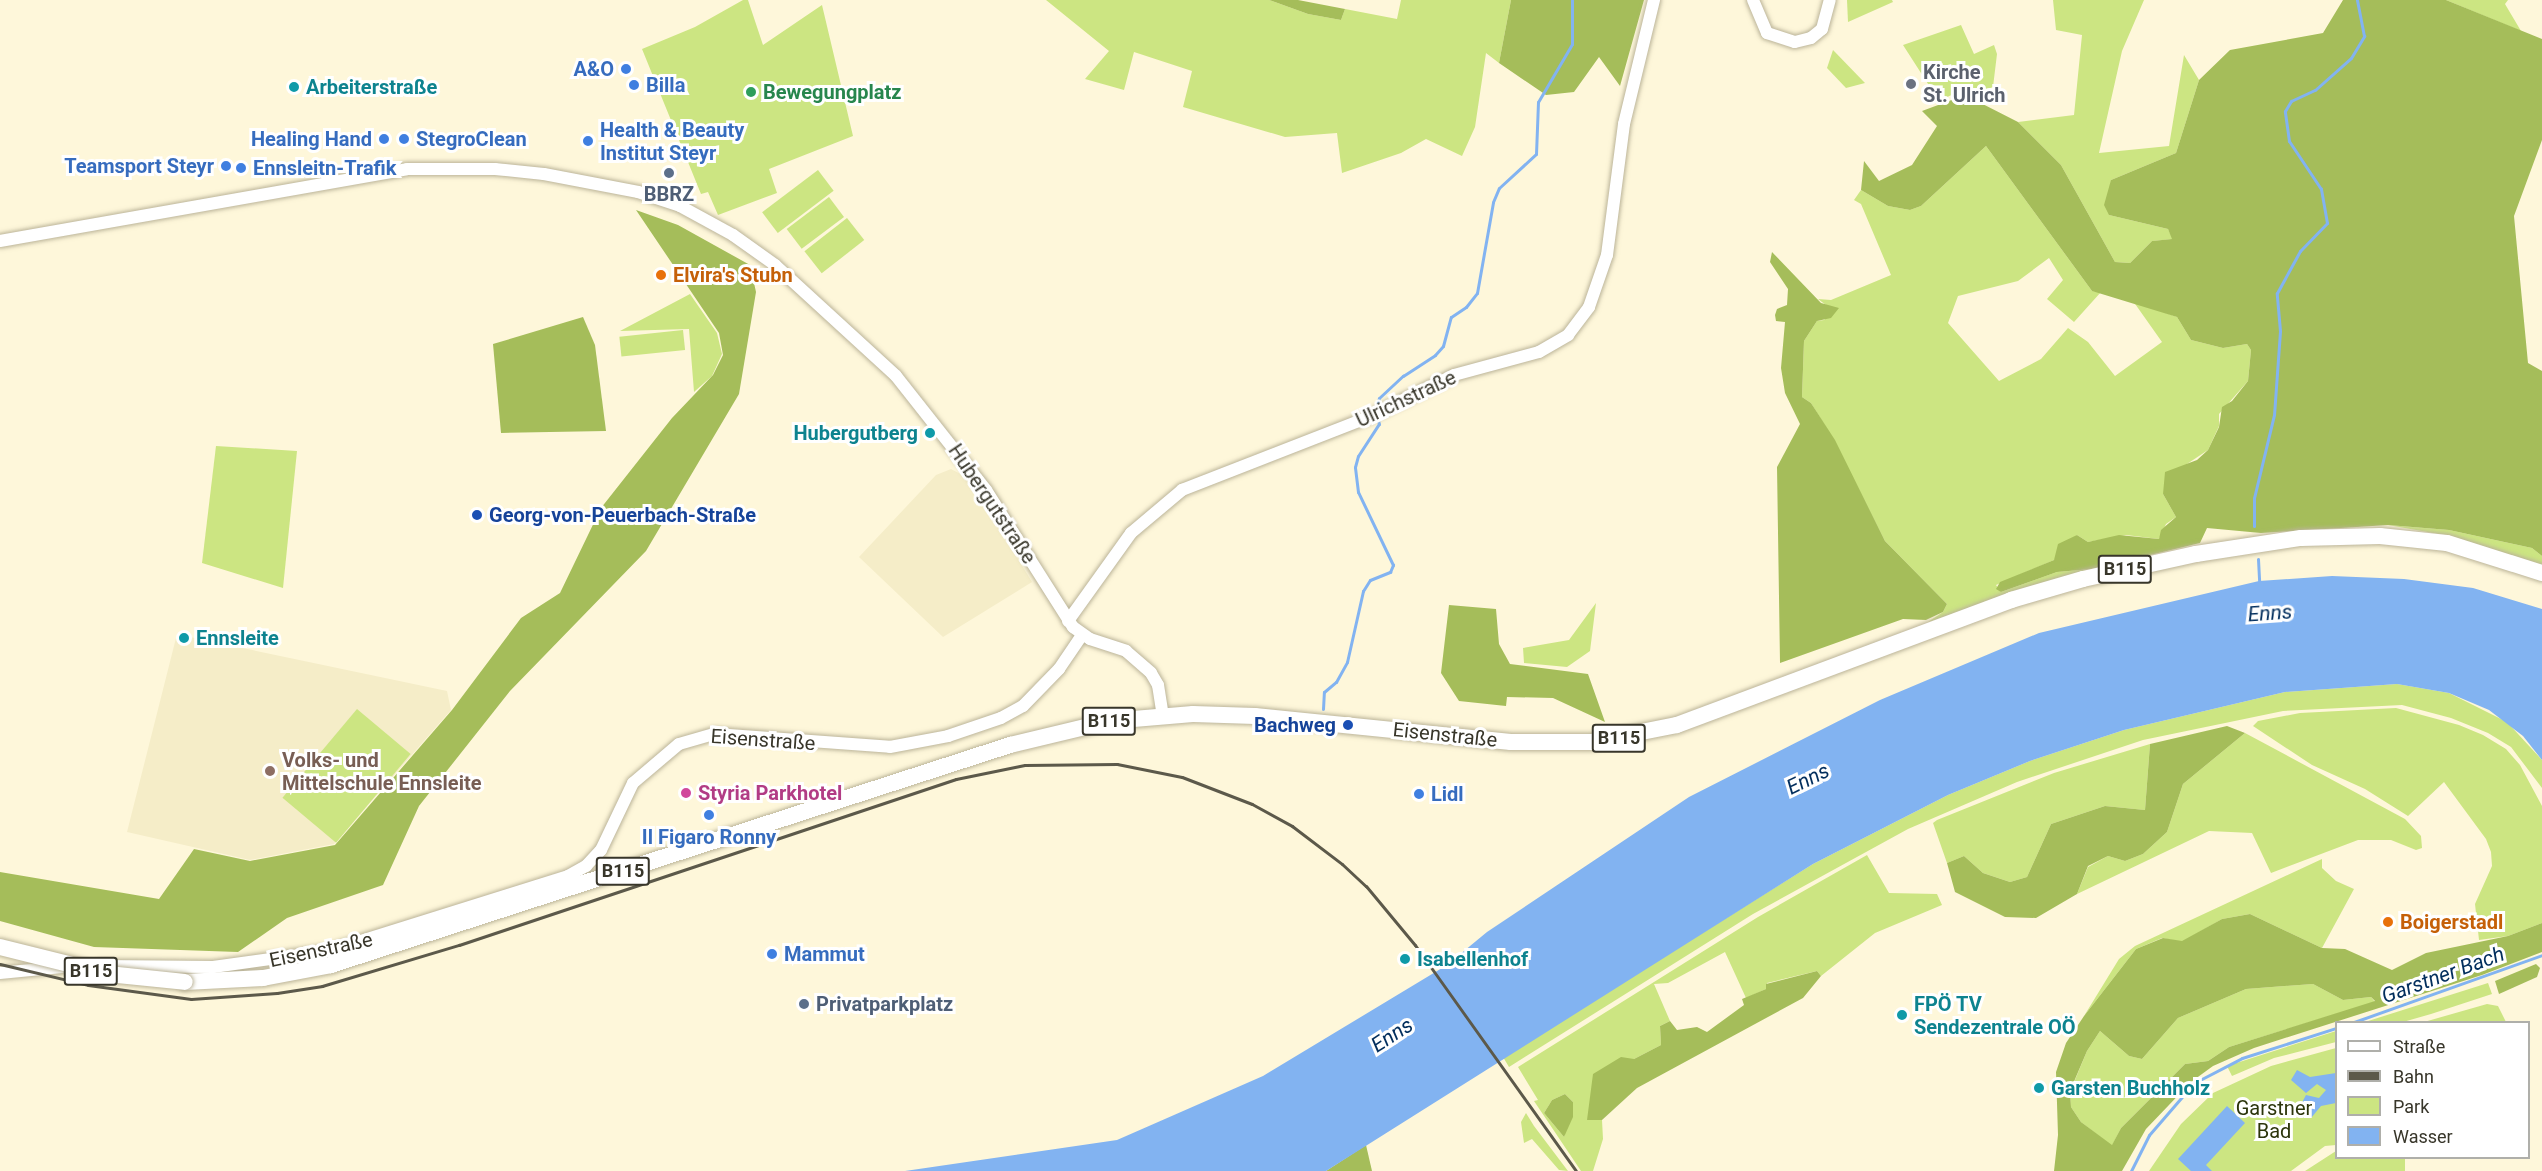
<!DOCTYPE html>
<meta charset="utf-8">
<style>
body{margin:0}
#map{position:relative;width:2542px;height:1171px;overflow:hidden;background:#fef7da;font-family:Roboto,sans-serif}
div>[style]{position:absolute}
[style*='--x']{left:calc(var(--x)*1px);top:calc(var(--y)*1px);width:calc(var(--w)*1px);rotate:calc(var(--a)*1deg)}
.built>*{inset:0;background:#f5edc8}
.green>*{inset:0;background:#cce582;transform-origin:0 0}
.forest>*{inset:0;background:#a5bd5a}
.water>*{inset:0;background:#82b3f1}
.stream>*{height:3px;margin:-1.5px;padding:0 1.5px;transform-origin:1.5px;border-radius:1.5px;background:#82b3f1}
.roads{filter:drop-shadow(0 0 2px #bbb499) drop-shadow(0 0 2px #bbb499)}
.tertiary>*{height:12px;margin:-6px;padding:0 6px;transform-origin:6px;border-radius:6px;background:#fff}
.primary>*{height:16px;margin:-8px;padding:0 8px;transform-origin:8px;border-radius:8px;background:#fff}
.rail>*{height:3px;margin:-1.5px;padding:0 1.5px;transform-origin:1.5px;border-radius:1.5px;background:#5c594a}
.bridges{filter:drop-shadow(0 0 2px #bbb499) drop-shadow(0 0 2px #bbb499)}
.primary-bridge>*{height:16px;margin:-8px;padding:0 8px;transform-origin:8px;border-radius:8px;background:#fff}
.dots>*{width:16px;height:16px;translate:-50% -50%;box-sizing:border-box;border:3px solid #fff;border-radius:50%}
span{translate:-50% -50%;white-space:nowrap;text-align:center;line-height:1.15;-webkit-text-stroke:6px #fff;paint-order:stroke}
.shield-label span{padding:2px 4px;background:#fff;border:2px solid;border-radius:4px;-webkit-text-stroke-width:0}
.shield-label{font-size:18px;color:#38362a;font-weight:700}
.shop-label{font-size:20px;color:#366cbe;font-weight:700}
.right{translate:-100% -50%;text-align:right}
.left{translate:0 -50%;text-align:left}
.worship-label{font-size:20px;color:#5b616d;font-weight:700}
.culture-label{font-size:20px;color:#0d838f;font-weight:700}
.leisure-label{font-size:20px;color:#27864d;font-weight:700}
.service-label{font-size:20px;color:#4e5e75;font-weight:700}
.food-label{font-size:20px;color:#c56008;font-weight:700}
.street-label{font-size:20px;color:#38362a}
.transit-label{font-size:20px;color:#164399;font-weight:700}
.education-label{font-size:20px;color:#785e54;font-weight:700}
.hotel-label{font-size:20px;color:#b23c85;font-weight:700}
.park-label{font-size:20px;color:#2c350b}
.water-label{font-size:21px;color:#022e5d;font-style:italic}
.legend{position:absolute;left:2335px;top:1021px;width:195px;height:138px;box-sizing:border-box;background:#fff;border:2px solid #afafaa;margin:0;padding:8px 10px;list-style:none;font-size:18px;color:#38362a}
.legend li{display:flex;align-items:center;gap:12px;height:30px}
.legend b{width:30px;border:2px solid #afafaa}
</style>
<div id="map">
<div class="built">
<div style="clip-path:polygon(951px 469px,968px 478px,1032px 582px,943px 637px,859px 557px,936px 475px)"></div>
<div style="clip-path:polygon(190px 637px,447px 691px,451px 710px,334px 844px,250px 860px,127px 832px,176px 638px,189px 641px)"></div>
</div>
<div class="green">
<div style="clip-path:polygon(743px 0,748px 0,763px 45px,822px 5px,853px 136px,769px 169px,777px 193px,718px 215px,708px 192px,701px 194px,642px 49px,695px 27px)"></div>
<div style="clip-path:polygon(1046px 0,1269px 0,1308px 14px,1341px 20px,1345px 9px,1397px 19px,1401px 0,1511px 0,1499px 63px,1486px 53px,1475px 127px,1462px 156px,1426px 139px,1401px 153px,1342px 173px,1337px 133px,1285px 137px,1183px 107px,1192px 71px,1134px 52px,1124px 90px,1085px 79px,1109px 51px)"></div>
<div style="clip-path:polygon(1847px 0,1892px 0,1893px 2px,1848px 22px)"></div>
<div style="clip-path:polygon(2053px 0,2144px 0,2122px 51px,2099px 153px,2169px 146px,2184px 55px,2199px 80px,2176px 153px,2111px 180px,2109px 215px,2168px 229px,2173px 239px,2152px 241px,2130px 263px,2115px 262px,2061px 165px,2018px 122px,2074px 115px,2082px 35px,2056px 30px)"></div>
<div style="clip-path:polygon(2446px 0,2508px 0,2505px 4px,2521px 31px)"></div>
<div style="clip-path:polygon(1961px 25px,1974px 54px,1994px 45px,1997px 54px,1993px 87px,1972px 95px,1968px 87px,1939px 101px,1903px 45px)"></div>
<div style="clip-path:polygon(1833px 50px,1865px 83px,1846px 88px,1827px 68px)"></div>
<div style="clip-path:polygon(1986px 146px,2092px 291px,2101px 292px,2074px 322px,2047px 299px,2063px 280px,2049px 258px,2018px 281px,1958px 296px,1948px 323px,1999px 381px,2041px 359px,2068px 328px,2088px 342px,2115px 376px,2162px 342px,2133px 301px,2177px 317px,2191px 340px,2223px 348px,2247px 344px,2251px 350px,2248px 381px,2219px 414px,2219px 426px,2208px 450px,2184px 466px,2163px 494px,2176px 517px,2166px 524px,2159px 539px,2126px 535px,2088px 542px,2077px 535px,2054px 560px,1996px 585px,2001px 592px,2057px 572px,2092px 569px,1928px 622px,1943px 612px,1947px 604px,1885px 541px,1834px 440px,1811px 403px,1802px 397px,1804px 341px,1817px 321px,1824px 320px,1838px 308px,1830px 308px,1818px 299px,1831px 300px,1891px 275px,1861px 204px,1854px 200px,1861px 190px,1888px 206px,1910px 210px,1921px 206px)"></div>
<div style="left:818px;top:170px;width:26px;height:70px;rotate:53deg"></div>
<div style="left:829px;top:197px;width:25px;height:53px;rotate:53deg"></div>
<div style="left:847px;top:218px;width:28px;height:54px;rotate:52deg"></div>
<div style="clip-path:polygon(690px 294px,717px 333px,722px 354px,712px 376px,694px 392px,689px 329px,620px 331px)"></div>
<div style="left:683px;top:330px;width:20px;height:64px;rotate:84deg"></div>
<div style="clip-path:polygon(216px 446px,297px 451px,283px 588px,202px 563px)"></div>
<div style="clip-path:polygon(2388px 525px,2449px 530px,2532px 548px,2542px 556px,2542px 566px,2450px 536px)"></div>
<div style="clip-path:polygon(1596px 603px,1590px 651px,1567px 667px,1524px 663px,1523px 648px,1569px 640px)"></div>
<div style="clip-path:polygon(2397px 684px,2449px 693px,2507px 722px,2542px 760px,2542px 788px,2511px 747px,2488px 733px,2451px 718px,2402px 705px,2283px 711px,2143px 740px,2017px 782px,1908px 829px,1753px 914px,1509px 1067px,1503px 1057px,1813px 864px,1948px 795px,2030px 761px,2124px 730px,2285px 692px)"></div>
<div style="clip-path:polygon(2396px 708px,2459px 725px,2483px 735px,2506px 749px,2520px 765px,2542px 806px,2542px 923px,2508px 936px,2479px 940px,2475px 904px,2492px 866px,2491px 852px,2486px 839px,2444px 782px,2408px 816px,2365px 789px,2312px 765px,2253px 726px,2258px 721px,2300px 713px)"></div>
<div style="left:357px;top:709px;width:70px;height:116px;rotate:40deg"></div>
<div style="clip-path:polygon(2245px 733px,2405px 819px,2421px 836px,2422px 848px,2416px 850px,2391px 840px,2358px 840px,2271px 873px,2252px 833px,2209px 831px,2077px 894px,2088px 867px,2108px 856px,2125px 861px,2143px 854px,2167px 832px,2183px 784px)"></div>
<div style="clip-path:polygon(2150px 744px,2145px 810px,2105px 806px,2051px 824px,2027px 877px,2010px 882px,1983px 873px,1964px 856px,1947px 863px,1933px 823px,1937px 820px,2054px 773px)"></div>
<div style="clip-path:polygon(evenodd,1867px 855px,1889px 893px,1937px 894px,1942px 905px,1875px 933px,1821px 976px,1817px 971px,1767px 983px,1766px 989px,1746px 998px,1725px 952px,1668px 983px,1654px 984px,1670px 1021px,1660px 1026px,1661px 1045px,1634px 1059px,1587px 1120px,1602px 1120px,1603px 1139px,1593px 1171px,1581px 1171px,1534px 1101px,1538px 1100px,1518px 1067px,1758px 917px,1867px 855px,1565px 1094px,1573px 1102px,1564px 1137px,1544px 1113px,1552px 1100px,1565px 1094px)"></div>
<div style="clip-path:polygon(2322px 859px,2322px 868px,2336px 881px,2354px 889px,2322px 948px,2250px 914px,2222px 919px,2182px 942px,2162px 938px,2136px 949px,2084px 1016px,2119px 959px,2135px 946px)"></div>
<div style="clip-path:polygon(2488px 983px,2492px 994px,2431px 1014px,2403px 1022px,2365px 1022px)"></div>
<div style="clip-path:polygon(2313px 984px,2343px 1000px,2371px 997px,2375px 1002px,2229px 1047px,2208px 1061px,2185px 1064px,2121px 1128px,2112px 1146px,2081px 1122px,2071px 1107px,2070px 1092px,2087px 1051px,2100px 1031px,2129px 1056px,2142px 1059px,2178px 1018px,2246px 989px)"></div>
<div style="clip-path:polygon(2487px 1004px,2498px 1006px,2506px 1022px,2424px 1022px)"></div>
<div style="clip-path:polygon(2336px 1031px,2336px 1042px,2274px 1058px,2232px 1076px,2227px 1066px)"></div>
<div style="clip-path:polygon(2336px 1048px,2336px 1145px,2325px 1146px,2291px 1171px,2149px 1171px,2181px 1124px,2213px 1093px,2271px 1066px)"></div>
<div style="clip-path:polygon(1526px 1113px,1534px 1126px,1568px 1171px,1559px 1170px,1532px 1139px,1524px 1143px,1521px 1122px)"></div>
<div style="clip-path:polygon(2336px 1151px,2336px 1158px,2405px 1158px,2405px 1171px,2305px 1171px)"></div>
</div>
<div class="forest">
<div style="clip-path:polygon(1269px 0,1298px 0,1345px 9px,1341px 20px,1308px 14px)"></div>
<div style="clip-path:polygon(1511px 0,1644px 0,1620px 86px,1599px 57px,1574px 92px,1546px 95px,1499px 63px)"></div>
<div style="clip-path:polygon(2343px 0,2446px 0,2542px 39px,2542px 140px,2514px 216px,2528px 363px,2542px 371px,2542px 556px,2532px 548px,2449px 530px,2388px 525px,2261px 533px,2207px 528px,2200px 543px,2092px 569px,2057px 572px,2001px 592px,1996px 589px,2000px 582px,2054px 560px,2058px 544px,2077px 535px,2088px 542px,2119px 535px,2159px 539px,2161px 530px,2176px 517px,2163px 494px,2165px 472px,2197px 460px,2208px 450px,2219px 427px,2222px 407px,2232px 401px,2248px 381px,2251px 350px,2247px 344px,2223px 348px,2191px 340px,2177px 317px,2092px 291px,1986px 146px,1921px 206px,1910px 210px,1888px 206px,1861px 190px,1864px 161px,1879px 181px,1912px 165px,1937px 126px,1922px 111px,1965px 95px,2018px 122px,2061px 165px,2115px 262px,2130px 263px,2152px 241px,2172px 239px,2168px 229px,2109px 215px,2104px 205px,2111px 180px,2176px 153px,2199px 80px,2230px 50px,2323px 33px)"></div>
<div style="clip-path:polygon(636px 210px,678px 225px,750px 265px,756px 292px,739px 394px,646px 551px,510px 691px,419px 806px,383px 885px,287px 918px,238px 952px,94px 947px,0 921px,0 872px,159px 899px,194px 849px,250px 861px,335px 845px,452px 710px,521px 618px,560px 593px,601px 508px,672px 418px,713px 375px,723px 355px,719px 333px)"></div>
<div style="clip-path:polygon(1772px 252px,1821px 303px,1839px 308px,1831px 318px,1817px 321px,1804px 341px,1802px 397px,1811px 403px,1835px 440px,1885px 541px,1947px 604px,1943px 612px,1926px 620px,1903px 619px,1780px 663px,1777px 467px,1800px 424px,1785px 393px,1781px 368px,1785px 322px,1776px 321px,1775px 315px,1777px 309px,1787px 305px,1788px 289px,1770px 262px)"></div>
<div style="clip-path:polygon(583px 317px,595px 345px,606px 431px,501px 433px,493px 344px)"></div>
<div style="clip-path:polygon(1449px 605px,1496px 609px,1499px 644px,1510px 664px,1588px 674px,1605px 722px,1553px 698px,1507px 697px,1506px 706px,1459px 701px,1441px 673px)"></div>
<div style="clip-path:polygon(2227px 726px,2245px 733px,2183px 784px,2167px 832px,2143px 854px,2125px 861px,2108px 856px,2088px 866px,2077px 894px,2036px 918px,2005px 917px,1955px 892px,1947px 863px,1964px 856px,1983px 873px,2010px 882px,2027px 877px,2051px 824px,2105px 806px,2145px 810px,2150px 744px)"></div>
<div style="clip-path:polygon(evenodd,2250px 914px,2322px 948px,2345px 949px,2392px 970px,2426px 953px,2508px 936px,2542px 923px,2542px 952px,2482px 975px,2254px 1048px,2213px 1066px,2191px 1082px,2146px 1129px,2122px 1171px,2054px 1171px,2058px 1135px,2056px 1072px,2066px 1043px,2084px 1016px,2136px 949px,2163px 938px,2182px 941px,2222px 919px,2250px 914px,2313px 984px,2343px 1000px,2371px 997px,2375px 1001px,2229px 1047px,2208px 1061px,2185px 1064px,2121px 1128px,2112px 1145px,2081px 1122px,2071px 1107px,2070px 1091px,2087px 1051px,2100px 1031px,2129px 1056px,2142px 1059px,2178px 1018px,2246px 989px,2313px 984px)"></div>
<div style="clip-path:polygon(2536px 964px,2540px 968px,2537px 977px,2499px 994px,2495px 981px)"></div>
<div style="clip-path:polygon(1817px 971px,1821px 976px,1803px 998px,1637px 1088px,1602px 1120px,1587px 1120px,1593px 1074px,1621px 1057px,1634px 1059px,1661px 1045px,1660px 1026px,1670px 1021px,1677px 1030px,1697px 1027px,1707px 1032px,1744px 1005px,1742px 999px,1766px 989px,1766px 984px)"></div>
<div style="clip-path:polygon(1565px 1094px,1573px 1102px,1573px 1117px,1564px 1137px,1544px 1113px,1552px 1100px)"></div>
<div style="clip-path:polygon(1366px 1145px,1372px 1171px,1326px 1171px)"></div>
</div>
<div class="water">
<div style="clip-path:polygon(2332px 576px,2404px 579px,2473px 588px,2542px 609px,2542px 760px,2523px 736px,2489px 710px,2449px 693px,2397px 684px,2285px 692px,2124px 730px,2030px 761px,1948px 795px,1813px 864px,1326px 1171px,905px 1171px,1117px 1140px,1263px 1076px,1447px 965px,1487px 932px,1689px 797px,1880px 700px,2039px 633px,2259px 581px)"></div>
<div style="clip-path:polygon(2297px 1070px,2310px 1077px,2336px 1073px,2336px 1103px,2321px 1106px,2311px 1118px,2302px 1117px,2299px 1108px,2306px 1095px,2319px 1098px,2326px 1090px,2317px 1084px,2306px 1093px,2291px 1080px)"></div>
<div style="clip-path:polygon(2227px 1106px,2245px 1123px,2206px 1165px,2212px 1171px,2191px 1171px,2178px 1159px)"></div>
</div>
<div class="stream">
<div style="--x:1376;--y:409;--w:11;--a:-75"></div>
<div style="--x:1379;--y:398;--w:33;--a:-43"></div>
<div style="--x:1403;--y:376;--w:38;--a:-33"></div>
<div style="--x:1435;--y:355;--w:12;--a:-48"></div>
<div style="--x:1443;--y:346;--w:30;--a:-75"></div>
<div style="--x:1451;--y:317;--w:18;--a:-34"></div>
<div style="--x:1466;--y:307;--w:18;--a:-52"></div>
<div style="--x:1477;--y:293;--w:92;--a:-80"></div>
<div style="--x:1493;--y:202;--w:15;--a:-67"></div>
<div style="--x:1499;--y:188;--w:50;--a:-42.6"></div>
<div style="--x:1536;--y:154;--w:52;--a:-87.8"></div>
<div style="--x:1538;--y:102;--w:67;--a:-59.6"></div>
<div style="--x:1572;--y:44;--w:44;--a:-90"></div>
<div style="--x:2254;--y:526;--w:28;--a:-90"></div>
<div style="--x:2254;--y:498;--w:85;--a:-76.5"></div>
<div style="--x:2274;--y:415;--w:84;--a:-85.9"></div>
<div style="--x:2280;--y:331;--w:38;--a:-95"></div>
<div style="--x:2277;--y:293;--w:48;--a:-61.3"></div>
<div style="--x:2300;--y:251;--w:39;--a:-46"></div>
<div style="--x:2327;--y:223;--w:35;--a:-100"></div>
<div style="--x:2321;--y:189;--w:58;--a:-123.7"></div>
<div style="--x:2289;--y:141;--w:30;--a:-98"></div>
<div style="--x:2285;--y:111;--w:12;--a:-59"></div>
<div style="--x:2291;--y:101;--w:26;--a:-25"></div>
<div style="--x:2315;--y:90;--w:48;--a:-41.6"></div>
<div style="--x:2351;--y:58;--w:26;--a:-59"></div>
<div style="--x:2364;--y:36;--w:37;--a:-101"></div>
<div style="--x:2258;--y:559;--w:22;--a:87"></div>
<div style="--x:1323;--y:709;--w:17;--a:-87"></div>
<div style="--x:1324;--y:692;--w:16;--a:-40"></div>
<div style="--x:1336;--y:682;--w:23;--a:-61"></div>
<div style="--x:1347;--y:662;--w:73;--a:-77.3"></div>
<div style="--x:1363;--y:591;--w:13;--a:-58"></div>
<div style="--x:1370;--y:580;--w:22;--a:-22"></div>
<div style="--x:1390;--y:572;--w:8;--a:-67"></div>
<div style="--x:1393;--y:565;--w:81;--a:-115.6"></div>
<div style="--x:1358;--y:492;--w:25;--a:-97"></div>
<div style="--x:1355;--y:467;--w:11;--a:-75"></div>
<div style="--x:1358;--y:456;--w:38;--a:-57"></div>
<div style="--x:1379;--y:424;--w:8;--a:-104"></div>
<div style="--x:2354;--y:1022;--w:200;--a:-19.6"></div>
<div style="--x:2131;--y:1171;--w:40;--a:-63.4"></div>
<div style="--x:2149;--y:1135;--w:69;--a:-49.1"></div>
<div style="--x:2194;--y:1083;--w:54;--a:-27.5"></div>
<div style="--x:2242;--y:1058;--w:99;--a:-17.7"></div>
</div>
<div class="roads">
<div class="tertiary">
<div style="--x:1753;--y:0;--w:36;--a:67"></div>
<div style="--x:1767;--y:33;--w:29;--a:18"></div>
<div style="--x:1795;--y:42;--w:16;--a:-14"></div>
<div style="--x:1811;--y:38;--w:14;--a:-39"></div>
<div style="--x:1822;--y:29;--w:30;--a:-75"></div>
<div style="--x:0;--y:241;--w:413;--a:-10"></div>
<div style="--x:407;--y:169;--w:88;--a:0"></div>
<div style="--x:495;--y:169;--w:49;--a:5.8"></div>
<div style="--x:544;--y:174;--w:96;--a:10.8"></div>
<div style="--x:638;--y:192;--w:44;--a:18.4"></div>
<div style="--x:680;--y:206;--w:60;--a:28.7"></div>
<div style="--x:733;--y:235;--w:52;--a:35.5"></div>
<div style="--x:775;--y:265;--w:164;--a:42.5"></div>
<div style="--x:896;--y:376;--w:145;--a:51.7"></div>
<div style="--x:986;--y:490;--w:162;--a:57.6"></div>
<div style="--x:1073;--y:627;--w:21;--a:35"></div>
<div style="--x:1090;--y:639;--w:38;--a:18"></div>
<div style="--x:1126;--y:651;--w:33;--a:41"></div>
<div style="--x:1151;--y:673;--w:14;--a:60"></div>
<div style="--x:1158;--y:685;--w:30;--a:81"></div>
<div style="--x:1068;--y:621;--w:108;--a:-54.4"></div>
<div style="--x:1131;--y:533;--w:67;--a:-40.1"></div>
<div style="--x:1182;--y:490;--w:199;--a:-21.3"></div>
<div style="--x:1367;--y:418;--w:97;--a:-26.3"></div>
<div style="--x:1454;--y:375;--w:88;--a:-15.1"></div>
<div style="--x:1539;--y:352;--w:34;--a:-30"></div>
<div style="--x:1568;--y:335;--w:35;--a:-53"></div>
<div style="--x:1589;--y:307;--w:55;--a:-70.9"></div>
<div style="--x:1607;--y:255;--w:132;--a:-82.6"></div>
<div style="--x:1624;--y:124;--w:128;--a:-76.4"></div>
<div style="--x:100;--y:966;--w:113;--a:0.5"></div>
<div style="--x:213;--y:967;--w:117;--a:-7.9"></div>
<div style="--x:329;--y:951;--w:250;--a:-17.4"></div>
<div style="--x:568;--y:876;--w:21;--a:-29"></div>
<div style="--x:586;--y:866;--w:22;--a:-47"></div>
<div style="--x:601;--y:850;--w:74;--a:-64.5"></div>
<div style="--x:633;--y:783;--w:60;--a:-40.3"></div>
<div style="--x:679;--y:744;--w:37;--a:-16"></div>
<div style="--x:715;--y:734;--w:175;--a:4.2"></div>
<div style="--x:890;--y:747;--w:59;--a:-10.7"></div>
<div style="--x:948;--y:736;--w:56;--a:-18.8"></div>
<div style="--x:1001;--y:718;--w:25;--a:-29"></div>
<div style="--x:1023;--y:706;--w:52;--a:-45.8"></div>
<div style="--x:1059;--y:669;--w:41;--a:-55.9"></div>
<div style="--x:0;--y:973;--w:62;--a:-5.5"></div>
</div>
<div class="primary">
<div style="--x:185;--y:982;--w:78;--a:-2.9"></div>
<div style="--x:263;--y:978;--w:69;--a:-10.8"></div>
<div style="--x:331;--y:965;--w:714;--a:-17.95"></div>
<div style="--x:1010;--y:745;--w:103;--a:-13.5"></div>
<div style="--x:1110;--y:721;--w:83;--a:-4.8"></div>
<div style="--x:1193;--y:714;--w:62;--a:1.8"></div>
<div style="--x:1255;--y:716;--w:257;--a:5.8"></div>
<div style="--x:1511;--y:742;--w:80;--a:0"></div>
<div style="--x:1591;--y:742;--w:88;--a:-11.2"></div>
<div style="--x:1677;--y:725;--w:357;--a:-20.5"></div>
<div style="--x:2011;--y:600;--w:75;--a:-16.3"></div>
<div style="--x:2083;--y:579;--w:116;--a:-12.5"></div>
<div style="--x:2196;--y:554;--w:106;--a:-8.7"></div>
<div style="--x:2301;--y:538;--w:79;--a:-1.5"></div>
<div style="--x:2380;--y:536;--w:67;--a:6"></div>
<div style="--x:2447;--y:543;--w:100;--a:17.5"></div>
</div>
</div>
<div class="rail">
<div style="--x:0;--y:964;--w:90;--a:13.4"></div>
<div style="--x:88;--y:985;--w:104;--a:7.7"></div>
<div style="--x:191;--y:999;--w:86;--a:-4"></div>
<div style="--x:277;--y:993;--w:46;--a:-8.8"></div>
<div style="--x:322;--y:986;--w:143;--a:-16.7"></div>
<div style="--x:459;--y:945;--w:524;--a:-18.47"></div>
<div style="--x:956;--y:779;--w:70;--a:-11.5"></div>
<div style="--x:1025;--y:765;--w:92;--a:-0.6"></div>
<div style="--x:1117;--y:764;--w:66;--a:11.3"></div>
<div style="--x:1182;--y:777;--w:75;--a:21.1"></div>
<div style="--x:1252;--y:804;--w:46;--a:28.8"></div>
<div style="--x:1292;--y:826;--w:63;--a:37.2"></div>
<div style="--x:1342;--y:864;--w:33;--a:43"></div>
<div style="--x:1366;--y:886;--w:77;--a:50.3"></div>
<div style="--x:1415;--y:945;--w:277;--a:54.5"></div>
</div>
<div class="bridges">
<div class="primary-bridge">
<div style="--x:0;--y:947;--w:111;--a:14"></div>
<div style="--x:108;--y:974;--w:77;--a:5.9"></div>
</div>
</div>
<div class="dots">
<div style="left:626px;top:69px;background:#3f7fe0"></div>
<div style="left:1911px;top:84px;background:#6b7280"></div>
<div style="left:634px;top:85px;background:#3f7fe0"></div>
<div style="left:294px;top:87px;background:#0f9aa8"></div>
<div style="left:751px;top:92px;background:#2e9e5b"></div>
<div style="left:384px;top:139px;background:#3f7fe0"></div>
<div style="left:404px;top:139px;background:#3f7fe0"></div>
<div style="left:588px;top:141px;background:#3f7fe0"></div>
<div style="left:226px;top:166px;background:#3f7fe0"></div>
<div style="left:241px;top:168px;background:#3f7fe0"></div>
<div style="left:669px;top:173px;background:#5c6f8a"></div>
<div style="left:661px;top:275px;background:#e8710a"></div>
<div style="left:930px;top:433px;background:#0f9aa8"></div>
<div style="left:477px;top:515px;background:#1a4fb4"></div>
<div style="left:184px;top:638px;background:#0f9aa8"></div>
<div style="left:1348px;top:725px;background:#1a4fb4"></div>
<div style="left:270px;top:771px;background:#8d6e63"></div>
<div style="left:686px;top:793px;background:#d1479c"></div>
<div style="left:1419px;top:794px;background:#3f7fe0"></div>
<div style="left:709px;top:815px;background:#3f7fe0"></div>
<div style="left:2388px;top:922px;background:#e8710a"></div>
<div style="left:772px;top:954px;background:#3f7fe0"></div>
<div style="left:1405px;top:959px;background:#0f9aa8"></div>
<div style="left:804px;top:1004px;background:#5c6f8a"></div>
<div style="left:1902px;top:1015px;background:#0f9aa8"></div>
<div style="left:2039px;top:1088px;background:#0f9aa8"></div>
</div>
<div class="shield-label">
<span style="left:2125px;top:569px">B115</span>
<span style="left:1109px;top:721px">B115</span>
<span style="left:1619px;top:738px">B115</span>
<span style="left:623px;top:871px">B115</span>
<span style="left:91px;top:971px">B115</span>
</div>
<div class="shop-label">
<span class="right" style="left:614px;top:69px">A&amp;O</span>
<span class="left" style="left:646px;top:85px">Billa</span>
<span class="left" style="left:600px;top:142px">Health &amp; Beauty<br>Institut Steyr</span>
<span class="right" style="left:372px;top:139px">Healing Hand</span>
<span class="left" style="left:416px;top:139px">StegroClean</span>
<span class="right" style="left:214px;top:166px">Teamsport Steyr</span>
<span class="left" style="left:253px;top:168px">Ennsleitn-Trafik</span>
<span class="left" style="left:1431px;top:794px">Lidl</span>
<span style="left:709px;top:837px">Il Figaro Ronny</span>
<span class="left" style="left:784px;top:954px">Mammut</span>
</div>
<div class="worship-label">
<span class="left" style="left:1923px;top:84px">Kirche<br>St. Ulrich</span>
</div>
<div class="culture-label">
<span class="left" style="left:306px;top:87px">Arbeiterstraße</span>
<span class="right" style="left:918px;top:433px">Hubergutberg</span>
<span class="left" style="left:196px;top:638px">Ennsleite</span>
<span class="left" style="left:1417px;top:959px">Isabellenhof</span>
<span class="left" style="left:1914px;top:1016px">FPÖ TV<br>Sendezentrale OÖ</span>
<span class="left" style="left:2051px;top:1088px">Garsten Buchholz</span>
</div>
<div class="leisure-label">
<span class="left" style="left:763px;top:92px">Bewegungplatz</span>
</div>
<div class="service-label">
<span style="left:669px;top:194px">BBRZ</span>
<span class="left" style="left:816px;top:1004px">Privatparkplatz</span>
</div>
<div class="food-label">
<span class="left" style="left:673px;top:275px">Elvira's Stubn</span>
<span class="left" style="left:2400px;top:922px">Boigerstadl</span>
</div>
<div class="street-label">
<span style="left:1406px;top:399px;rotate:-25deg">Ulrichstraße</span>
<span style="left:992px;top:504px;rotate:56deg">Hubergutstraße</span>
<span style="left:1445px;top:735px;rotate:6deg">Eisenstraße</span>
<span style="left:763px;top:740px;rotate:4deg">Eisenstraße</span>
<span style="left:321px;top:950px;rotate:-12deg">Eisenstraße</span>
</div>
<div class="transit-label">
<span class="left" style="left:489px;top:515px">Georg-von-Peuerbach-Straße</span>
<span class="right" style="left:1336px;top:725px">Bachweg</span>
</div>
<div class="education-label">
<span class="left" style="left:282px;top:772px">Volks- und<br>Mittelschule Ennsleite</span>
</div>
<div class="hotel-label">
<span class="left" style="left:698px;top:793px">Styria Parkhotel</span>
</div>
<div class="park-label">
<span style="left:2274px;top:1120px">Garstner<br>Bad</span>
</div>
<div class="water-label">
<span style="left:2270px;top:613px;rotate:-4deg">Enns</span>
<span style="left:1808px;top:779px;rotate:-26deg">Enns</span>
<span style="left:2443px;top:975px;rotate:-20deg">Garstner Bach</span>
<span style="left:1392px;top:1035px;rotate:-33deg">Enns</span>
</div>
<ul class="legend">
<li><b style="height:8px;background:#fff"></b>Straße</li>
<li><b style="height:8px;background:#5c594a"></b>Bahn</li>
<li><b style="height:16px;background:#cce582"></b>Park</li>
<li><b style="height:16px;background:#82b3f1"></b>Wasser</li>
</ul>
</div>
